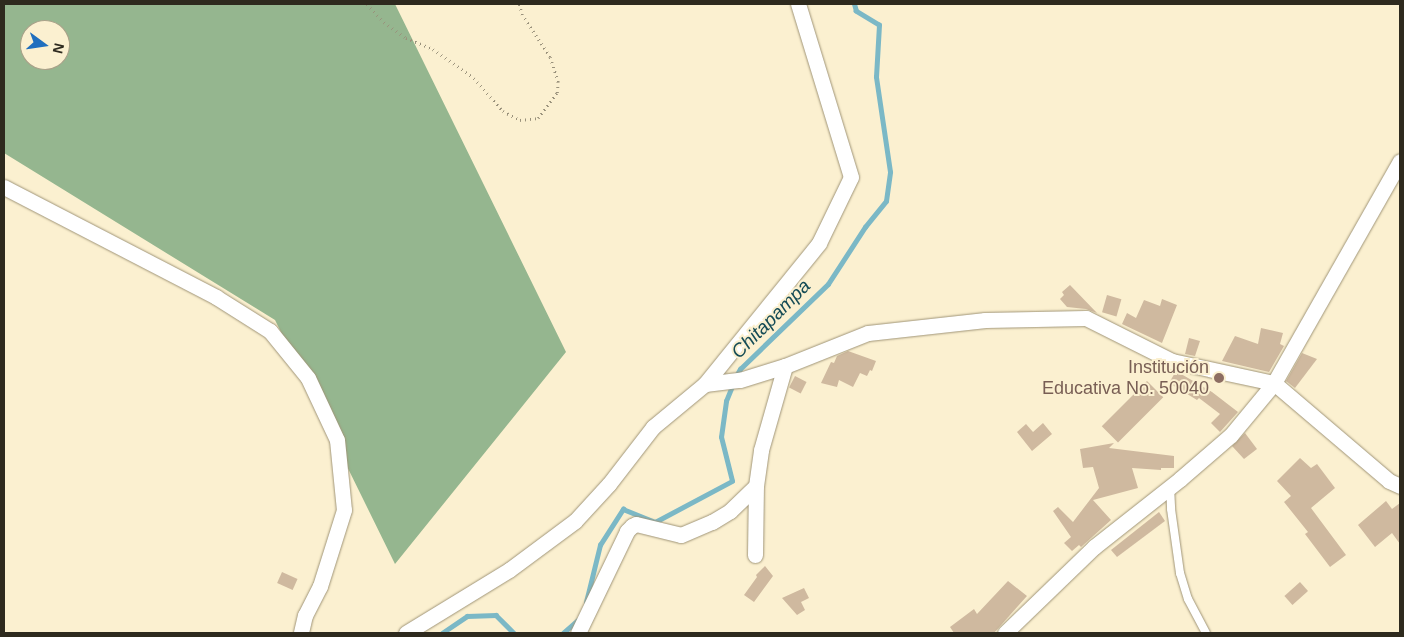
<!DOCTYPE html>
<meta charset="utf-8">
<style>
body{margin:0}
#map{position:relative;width:1404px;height:637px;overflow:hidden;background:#fbf0d0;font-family:Arial,sans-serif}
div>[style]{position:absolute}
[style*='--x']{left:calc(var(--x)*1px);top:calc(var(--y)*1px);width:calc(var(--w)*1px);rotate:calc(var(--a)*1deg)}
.forest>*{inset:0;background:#95b68f}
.stream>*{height:4.5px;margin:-2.25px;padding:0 2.25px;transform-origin:2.25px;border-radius:2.25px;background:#7bb8c6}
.building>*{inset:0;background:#cfb99f;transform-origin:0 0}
.path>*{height:2.5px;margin-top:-1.25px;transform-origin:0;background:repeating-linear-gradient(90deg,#99917b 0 1px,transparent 0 5px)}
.roads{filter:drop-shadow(0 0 1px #a09578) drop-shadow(0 0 1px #a09578)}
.service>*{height:8px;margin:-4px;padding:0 4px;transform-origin:4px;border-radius:4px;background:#fff}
.minor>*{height:15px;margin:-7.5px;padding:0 7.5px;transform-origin:7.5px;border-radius:7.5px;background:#fff}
.dots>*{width:14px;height:14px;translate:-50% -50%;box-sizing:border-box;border:2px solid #fbf0d0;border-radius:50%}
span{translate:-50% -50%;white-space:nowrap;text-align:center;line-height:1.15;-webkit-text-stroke:4px #fbf0d0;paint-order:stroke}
.education-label{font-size:18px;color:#785e54}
.right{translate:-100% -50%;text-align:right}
.water-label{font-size:19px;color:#164c56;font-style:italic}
.frame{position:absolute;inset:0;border:5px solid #2e2a1e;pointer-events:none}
.north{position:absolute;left:20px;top:20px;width:50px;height:50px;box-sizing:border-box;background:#fbf0d0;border:1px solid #a9a189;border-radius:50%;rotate:104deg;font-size:14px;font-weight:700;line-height:20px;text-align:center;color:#2e2a1e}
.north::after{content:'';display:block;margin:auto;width:18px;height:22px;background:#216fbe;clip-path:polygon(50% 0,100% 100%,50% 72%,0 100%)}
</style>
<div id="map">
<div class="forest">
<div style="clip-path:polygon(evenodd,4px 4px,395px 4px,566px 352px,395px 564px,275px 320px,4px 153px,4px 4px,30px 30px,60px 30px,60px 60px,30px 60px,30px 30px)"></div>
</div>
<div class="stream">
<div style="--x:736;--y:376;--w:8;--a:-60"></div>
<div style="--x:740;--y:369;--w:122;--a:-44"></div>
<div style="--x:828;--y:284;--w:68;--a:-57"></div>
<div style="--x:865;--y:227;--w:33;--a:-51"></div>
<div style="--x:886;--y:201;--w:29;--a:-82"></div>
<div style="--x:890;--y:172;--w:96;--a:-98.4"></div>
<div style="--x:876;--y:77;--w:52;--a:-86.7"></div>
<div style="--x:879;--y:25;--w:27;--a:-149"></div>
<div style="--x:856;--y:11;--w:7;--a:-106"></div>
<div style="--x:586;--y:602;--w:59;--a:-76.2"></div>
<div style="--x:600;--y:545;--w:43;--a:-57.4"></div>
<div style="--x:623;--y:509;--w:35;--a:22"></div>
<div style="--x:655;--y:522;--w:87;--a:-28"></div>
<div style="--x:732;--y:481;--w:45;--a:-104"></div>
<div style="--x:721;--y:437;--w:36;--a:-82"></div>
<div style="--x:726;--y:401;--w:18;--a:-68"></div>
<div style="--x:442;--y:633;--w:30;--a:-34"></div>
<div style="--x:467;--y:616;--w:29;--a:-2"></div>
<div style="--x:496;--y:615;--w:25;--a:45"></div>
<div style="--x:563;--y:633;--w:20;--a:-41"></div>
</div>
<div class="building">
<div style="clip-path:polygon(1070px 285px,1097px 313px,1086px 309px,1067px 307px,1060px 299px,1064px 295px,1062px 292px)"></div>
<div style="left:1107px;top:295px;width:15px;height:18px;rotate:16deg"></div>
<div style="clip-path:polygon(1162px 299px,1177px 305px,1162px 343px,1122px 324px,1127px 313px,1136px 318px,1144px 300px,1160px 306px)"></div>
<div style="clip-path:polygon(1261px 328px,1283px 333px,1280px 344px,1284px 346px,1269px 372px,1222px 361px,1235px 336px,1258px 344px)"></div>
<div style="clip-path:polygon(1189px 338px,1200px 341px,1195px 356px,1185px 354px)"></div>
<div style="clip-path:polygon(848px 351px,876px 361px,872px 371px,870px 370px,867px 376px,860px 373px,853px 387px,839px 380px,837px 387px,821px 383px,831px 362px,834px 363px,837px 356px)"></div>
<div style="clip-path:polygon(1302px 353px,1317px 359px,1295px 388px,1286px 381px)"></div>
<div style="clip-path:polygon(1176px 371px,1212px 392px,1238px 412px,1220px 432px,1211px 423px,1220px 414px,1199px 398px,1197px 400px,1169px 383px)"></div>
<div style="left:795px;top:376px;width:13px;height:13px;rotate:27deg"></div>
<div style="left:1147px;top:381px;width:23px;height:64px;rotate:45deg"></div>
<div style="clip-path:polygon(1043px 423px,1052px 434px,1032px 451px,1017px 432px,1026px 424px,1033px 432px)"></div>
<div style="clip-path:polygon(1245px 433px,1257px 449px,1244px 459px,1232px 446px)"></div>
<div style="clip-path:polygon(1114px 443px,1109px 448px,1174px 456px,1174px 468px,1161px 468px,1161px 470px,1132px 468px,1138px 488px,1093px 500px,1111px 520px,1081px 547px,1079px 545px,1072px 551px,1064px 543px,1071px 537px,1053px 511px,1058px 507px,1073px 522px,1099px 488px,1093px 467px,1083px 468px,1080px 449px)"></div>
<div style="clip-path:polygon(1300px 458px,1311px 468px,1317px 464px,1335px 488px,1311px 508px,1346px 555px,1330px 567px,1305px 534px,1308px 532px,1284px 502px,1291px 496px,1277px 481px)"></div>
<div style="clip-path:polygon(1386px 501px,1392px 509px,1400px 503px,1400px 544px,1392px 533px,1375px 547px,1358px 525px)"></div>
<div style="clip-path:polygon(1159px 512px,1165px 521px,1117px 557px,1111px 550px)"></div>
<div style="clip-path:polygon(765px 566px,773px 576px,754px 602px,744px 595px,757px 577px,756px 575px)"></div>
<div style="left:282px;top:572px;width:17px;height:12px;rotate:24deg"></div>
<div style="clip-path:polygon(1008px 581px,1027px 596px,994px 633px,954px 633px,950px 627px,974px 609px,977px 614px)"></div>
<div style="left:1300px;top:582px;width:12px;height:21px;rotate:48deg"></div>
<div style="clip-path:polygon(804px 588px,809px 598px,801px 602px,805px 610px,797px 615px,782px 598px)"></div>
</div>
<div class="path">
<div style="--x:367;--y:4;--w:25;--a:47"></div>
<div style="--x:384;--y:22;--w:27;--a:36"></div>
<div style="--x:406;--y:38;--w:29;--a:22"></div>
<div style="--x:433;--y:49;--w:50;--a:35.3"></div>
<div style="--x:474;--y:78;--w:44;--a:48.7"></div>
<div style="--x:503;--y:111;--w:19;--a:28"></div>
<div style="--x:520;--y:120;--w:18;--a:-6"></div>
<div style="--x:538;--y:118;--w:31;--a:-53"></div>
<div style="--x:557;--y:93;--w:11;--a:-85"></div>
<div style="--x:558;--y:82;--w:26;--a:-108"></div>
<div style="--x:550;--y:57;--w:50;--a:-123.7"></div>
<div style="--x:522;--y:15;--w:11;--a:-105"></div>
</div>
<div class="roads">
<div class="service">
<div style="--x:1170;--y:487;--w:22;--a:87"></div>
<div style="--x:1171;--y:509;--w:65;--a:82"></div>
<div style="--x:1180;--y:573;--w:27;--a:73"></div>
<div style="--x:1188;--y:599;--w:38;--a:62"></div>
</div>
<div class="minor">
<div style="--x:4;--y:187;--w:239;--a:27.4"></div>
<div style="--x:216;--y:297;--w:64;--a:32.2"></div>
<div style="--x:270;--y:331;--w:60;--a:51"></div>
<div style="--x:308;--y:378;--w:68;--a:64.9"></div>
<div style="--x:337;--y:440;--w:70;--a:84.3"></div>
<div style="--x:344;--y:510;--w:80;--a:107.5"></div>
<div style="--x:320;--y:586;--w:33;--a:117"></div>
<div style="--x:305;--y:615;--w:18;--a:103"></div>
<div style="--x:705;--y:384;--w:35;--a:-7"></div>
<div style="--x:740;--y:380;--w:47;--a:-17.3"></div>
<div style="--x:785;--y:366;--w:89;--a:-21.7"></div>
<div style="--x:868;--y:333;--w:118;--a:-6.3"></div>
<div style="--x:985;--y:320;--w:101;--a:-1.1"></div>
<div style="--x:1086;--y:318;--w:96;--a:26.6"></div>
<div style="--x:1172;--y:361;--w:104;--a:12.2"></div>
<div style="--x:1274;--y:383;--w:151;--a:40.4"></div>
<div style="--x:1389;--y:481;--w:12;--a:24"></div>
<div style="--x:755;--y:555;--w:69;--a:-89.2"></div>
<div style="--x:756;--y:486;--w:36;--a:-82"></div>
<div style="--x:761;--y:450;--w:87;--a:-74.1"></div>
<div style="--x:406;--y:633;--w:121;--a:-31.5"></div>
<div style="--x:509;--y:570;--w:82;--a:-36.6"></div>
<div style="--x:575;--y:521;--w:50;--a:-47.4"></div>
<div style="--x:609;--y:484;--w:72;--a:-52.3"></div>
<div style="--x:653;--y:427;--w:67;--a:-39.6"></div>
<div style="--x:705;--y:384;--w:181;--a:-51"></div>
<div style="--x:819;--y:243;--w:73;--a:-64.1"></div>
<div style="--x:851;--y:177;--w:181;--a:-107"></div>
<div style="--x:578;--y:633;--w:113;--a:-64.3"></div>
<div style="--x:627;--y:531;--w:7;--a:-45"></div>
<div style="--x:632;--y:526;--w:4;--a:-27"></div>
<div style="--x:636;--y:524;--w:46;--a:13.7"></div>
<div style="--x:681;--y:535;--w:34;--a:-23"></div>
<div style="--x:712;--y:522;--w:21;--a:-31"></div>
<div style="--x:730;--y:511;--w:36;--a:-44"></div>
<div style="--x:1005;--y:633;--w:124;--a:-44"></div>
<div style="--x:1094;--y:547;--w:110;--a:-38.3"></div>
<div style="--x:1180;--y:479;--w:67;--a:-40.8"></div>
<div style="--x:1231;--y:435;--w:67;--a:-50.4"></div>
<div style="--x:1274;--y:383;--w:255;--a:-60.4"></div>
</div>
</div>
<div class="dots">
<div style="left:1219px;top:378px;background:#8d6e63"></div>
</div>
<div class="education-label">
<span class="right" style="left:1209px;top:378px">Institución<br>Educativa No. 50040</span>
</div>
<div class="water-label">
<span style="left:771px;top:319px;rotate:-45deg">Chitapampa</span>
</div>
<div class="frame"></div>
<div class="north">N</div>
</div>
